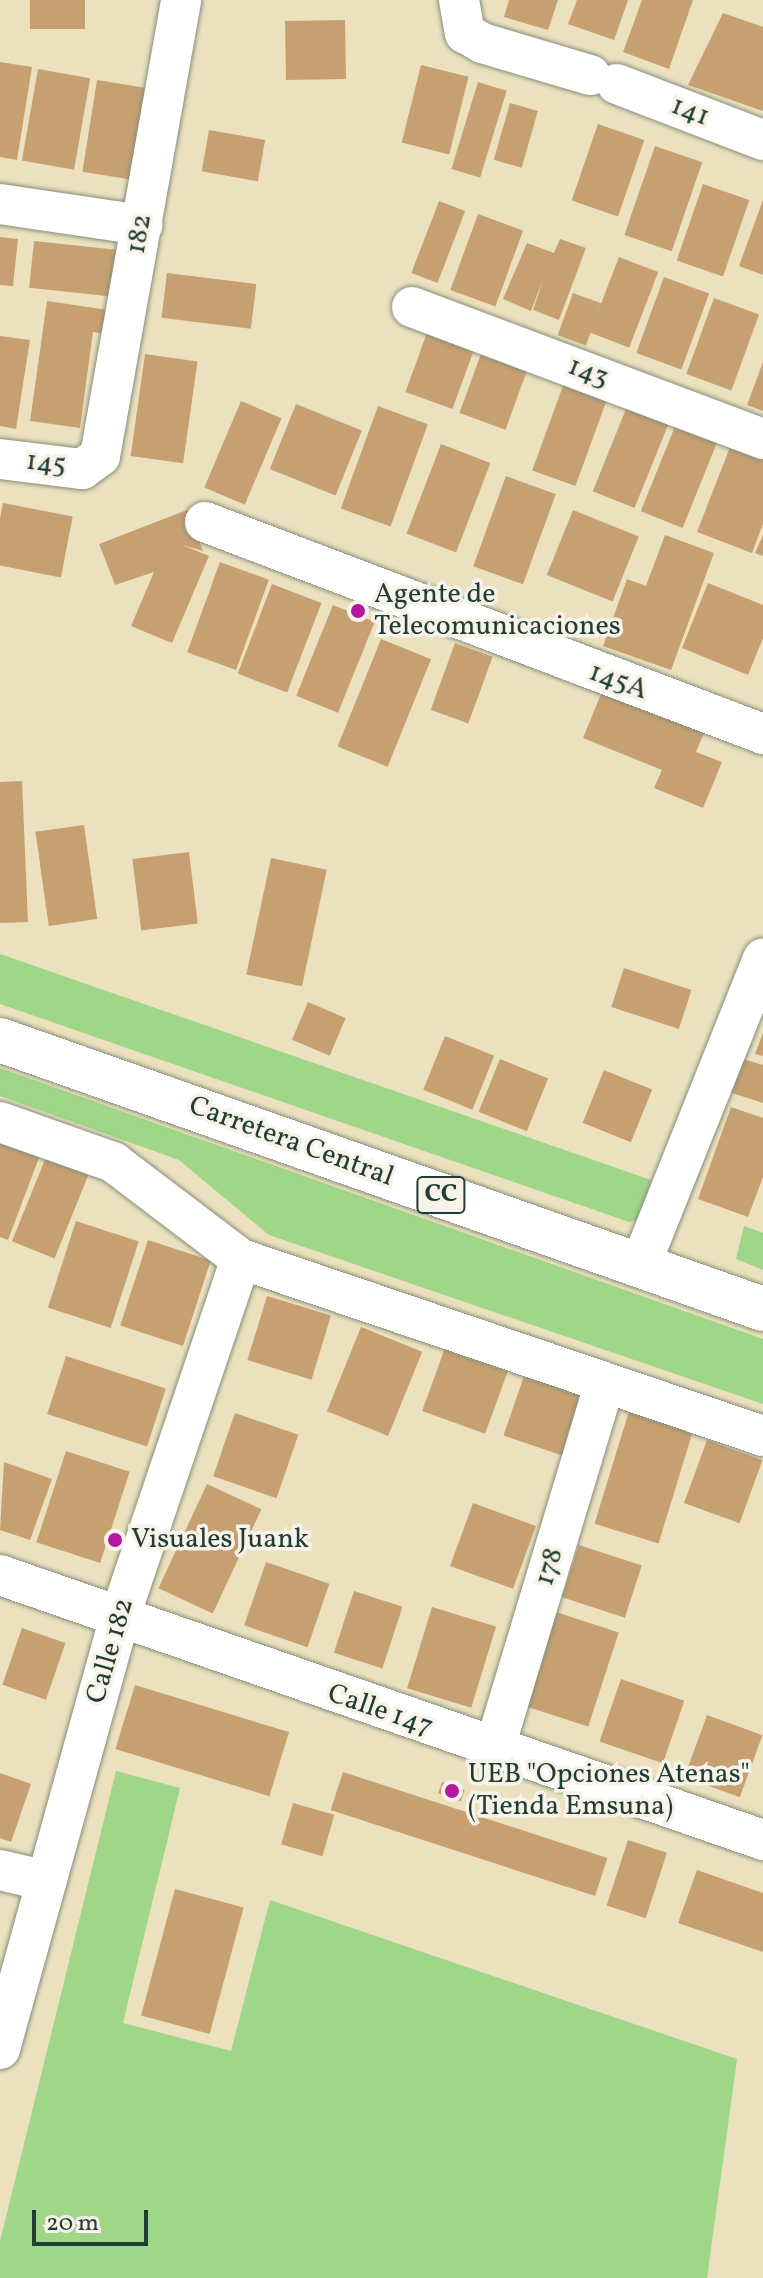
<!DOCTYPE html>
<style>
body{margin:0}
#map{position:relative;width:763px;height:2278px;overflow:hidden;background:#ece1bf;font-family:Vollkorn,serif}
div>[style]{position:absolute}
[style*='--x']{left:calc(var(--x)*1px);top:calc(var(--y)*1px);width:calc(var(--w)*1px);rotate:calc(var(--a)*1deg)}
.green>*{inset:0;background:#9fd688}
.building>*{inset:0;background:#c7a071;transform-origin:0 0}
.roads{filter:drop-shadow(0 0 2px #868f7a) drop-shadow(0 0 2px #868f7a)}
.minor>*{height:40px;margin:-20px;padding:0 20px;transform-origin:20px;border-radius:20px;background:#fff}
.major>*{height:44px;margin:-22px;padding:0 22px;transform-origin:22px;border-radius:22px;background:#fff}
.dots>*{width:22px;height:22px;translate:-50% -50%;box-sizing:border-box;border:4px solid #f7f3e8;border-radius:50%}
span{translate:-50% -50%;white-space:nowrap;text-align:center;line-height:1.15;-webkit-text-stroke:7px #f7f3e8;paint-order:stroke}
.shield-label span{padding:2px 6px;background:#f7f3e8;border:2px solid;border-radius:6px;-webkit-text-stroke-width:0}
.shield-label{font-size:26px;color:#1f3d34;font-weight:700}
.street-label{font-size:28px;color:#1f3d34}
.poi-label{font-size:28px;color:#1f3d34}
.left{translate:0 -50%;text-align:left}
.scale{position:absolute;left:32px;top:2210px;width:116px;height:36px;box-sizing:border-box;border:4px solid #1f3d34;border-top:0;padding-left:10px;font-size:24px;line-height:28px;white-space:nowrap;color:#1f3d34;-webkit-text-stroke:6px #f7f3e8;paint-order:stroke}
</style>
<div id="map">
<div class="green">
<div style="clip-path:polygon(0 954px,651px 1180px,639px 1219px,629px 1222px,0 1004px)"></div>
<div style="clip-path:polygon(0 1068px,763px 1339px,763px 1404px,269px 1235px,179px 1160px,0 1096px)"></div>
<div style="clip-path:polygon(744px 1226px,763px 1233px,763px 1270px,736px 1259px)"></div>
<div style="clip-path:polygon(116px 1771px,180px 1788px,123px 2023px,231px 2051px,270px 1900px,737px 2059px,707px 2278px,0 2278px,0 2241px)"></div>
</div>
<div class="building">
<div style="left:30px;top:0;width:55px;height:29px"></div>
<div style="clip-path:polygon(509px 0,558px 0,548px 30px,504px 17px)"></div>
<div style="clip-path:polygon(577px 0,628px 0,614px 40px,568px 24px)"></div>
<div style="clip-path:polygon(642px 0,693px 0,669px 69px,623px 52px)"></div>
<div style="clip-path:polygon(723px 13px,763px 27px,763px 111px,688px 85px)"></div>
<div style="left:345px;top:20px;width:59px;height:60px;rotate:89deg"></div>
<div style="clip-path:polygon(0 62px,32px 67px,17px 160px,0 157px)"></div>
<div style="left:421px;top:65px;width:49px;height:80px;rotate:14deg"></div>
<div style="left:38px;top:69px;width:53px;height:93px;rotate:10deg"></div>
<div style="left:97px;top:80px;width:52px;height:93px;rotate:9deg"></div>
<div style="left:478px;top:82px;width:30px;height:91px;rotate:17deg"></div>
<div style="left:510px;top:103px;width:29px;height:59px;rotate:16deg"></div>
<div style="left:598px;top:124px;width:49px;height:81px;rotate:19deg"></div>
<div style="left:209px;top:130px;width:57px;height:42px;rotate:10deg"></div>
<div style="left:655px;top:146px;width:50px;height:94px;rotate:19deg"></div>
<div style="left:703px;top:184px;width:49px;height:81px;rotate:19deg"></div>
<div style="clip-path:polygon(763px 200px,763px 275px,739px 266px)"></div>
<div style="left:439px;top:201px;width:28px;height:77px;rotate:21deg"></div>
<div style="left:478px;top:214px;width:48px;height:81px;rotate:20deg"></div>
<div style="clip-path:polygon(0 237px,18px 239px,13px 286px,0 285px)"></div>
<div style="clip-path:polygon(560px 239px,586px 248px,559px 320px,533px 310px,543px 280px,531px 311px,503px 299px,527px 243px,554px 253px)"></div>
<div style="left:34px;top:241px;width:83px;height:47px;rotate:6deg"></div>
<div style="left:619px;top:257px;width:42px;height:81px;rotate:21deg"></div>
<div style="left:167px;top:273px;width:90px;height:45px;rotate:7deg"></div>
<div style="left:664px;top:277px;width:48px;height:81px;rotate:20deg"></div>
<div style="left:573px;top:293px;width:30px;height:45px;rotate:20deg"></div>
<div style="left:714px;top:298px;width:48px;height:81px;rotate:20deg"></div>
<div style="clip-path:polygon(47px 301px,115px 311px,112px 335px,93px 332px,80px 428px,30px 421px)"></div>
<div style="left:428px;top:330px;width:50px;height:66px;rotate:20deg"></div>
<div style="clip-path:polygon(0 336px,30px 340px,16px 429px,0 426px)"></div>
<div style="left:482px;top:351px;width:49px;height:66px;rotate:20deg"></div>
<div style="left:145px;top:354px;width:53px;height:103px;rotate:8deg"></div>
<div style="clip-path:polygon(763px 362px,763px 411px,747px 405px)"></div>
<div style="left:564px;top:383px;width:46px;height:93px;rotate:20deg"></div>
<div style="left:241px;top:401px;width:44px;height:94px;rotate:23deg"></div>
<div style="left:296px;top:404px;width:71px;height:70px;rotate:22deg"></div>
<div style="left:628px;top:404px;width:45px;height:94px;rotate:22deg"></div>
<div style="left:378px;top:406px;width:53px;height:109px;rotate:20deg"></div>
<div style="left:676px;top:424px;width:45px;height:94px;rotate:22deg"></div>
<div style="clip-path:polygon(732px 442px,763px 454px,763px 524px,752px 553px,697px 532px)"></div>
<div style="left:441px;top:444px;width:53px;height:96px;rotate:21deg"></div>
<div style="left:506px;top:476px;width:53px;height:96px;rotate:20deg"></div>
<div style="left:3px;top:503px;width:71px;height:62px;rotate:11deg"></div>
<div style="clip-path:polygon(187px 510px,203px 551px,182px 545px,209px 556px,172px 643px,131px 626px,154px 572px,115px 585px,99px 544px)"></div>
<div style="left:573px;top:510px;width:71px;height:70px;rotate:22deg"></div>
<div style="clip-path:polygon(665px 535px,714px 553px,671px 670px,603px 646px,627px 579px,646px 586px)"></div>
<div style="clip-path:polygon(763px 535px,763px 556px,755px 553px)"></div>
<div style="left:220px;top:562px;width:52px;height:96px;rotate:20deg"></div>
<div style="clip-path:polygon(708px 583px,763px 605px,763px 638px,748px 675px,682px 648px)"></div>
<div style="left:272px;top:584px;width:53px;height:96px;rotate:21deg"></div>
<div style="left:333px;top:605px;width:45px;height:98px;rotate:22deg"></div>
<div style="left:381px;top:639px;width:54px;height:116px;rotate:22deg"></div>
<div style="left:455px;top:643px;width:40px;height:71px;rotate:20deg"></div>
<div style="clip-path:polygon(603px 689px,705px 731px,696px 752px,722px 762px,703px 808px,654px 788px,662px 770px,583px 738px)"></div>
<div style="clip-path:polygon(22px 781px,28px 922px,0 923px,0 782px)"></div>
<div style="left:84px;top:825px;width:95px;height:49px;rotate:82deg"></div>
<div style="left:189px;top:852px;width:72px;height:57px;rotate:83deg"></div>
<div style="left:271px;top:858px;width:57px;height:119px;rotate:12deg"></div>
<div style="left:624px;top:968px;width:71px;height:41px;rotate:18deg"></div>
<div style="left:308px;top:1002px;width:41px;height:41px;rotate:23deg"></div>
<div style="clip-path:polygon(763px 1033px,763px 1056px,755px 1054px)"></div>
<div style="left:445px;top:1036px;width:53px;height:58px;rotate:22deg"></div>
<div style="clip-path:polygon(737px 1057px,763px 1065px,763px 1103px,726px 1091px)"></div>
<div style="left:500px;top:1059px;width:52px;height:57px;rotate:22deg"></div>
<div style="left:604px;top:1070px;width:52px;height:57px;rotate:22deg"></div>
<div style="clip-path:polygon(731px 1107px,763px 1118px,763px 1177px,748px 1217px,698px 1199px)"></div>
<div style="clip-path:polygon(0 1140px,40px 1155px,8px 1240px,0 1237px)"></div>
<div style="left:46px;top:1157px;width:46px;height:91px;rotate:22deg"></div>
<div style="left:76px;top:1221px;width:66px;height:91px;rotate:18deg"></div>
<div style="left:148px;top:1240px;width:66px;height:90px;rotate:18deg"></div>
<div style="left:267px;top:1296px;width:67px;height:67px;rotate:17deg"></div>
<div style="left:361px;top:1327px;width:66px;height:91px;rotate:22deg"></div>
<div style="left:445px;top:1348px;width:67px;height:67px;rotate:20deg"></div>
<div style="left:66px;top:1356px;width:105px;height:61px;rotate:18deg"></div>
<div style="left:525px;top:1373px;width:68px;height:66px;rotate:19deg"></div>
<div style="left:629px;top:1411px;width:67px;height:118px;rotate:17deg"></div>
<div style="left:235px;top:1413px;width:67px;height:67px;rotate:19deg"></div>
<div style="left:707px;top:1440px;width:59px;height:67px;rotate:20deg"></div>
<div style="left:66px;top:1451px;width:67px;height:96px;rotate:18deg"></div>
<div style="clip-path:polygon(4px 1462px,52px 1479px,30px 1540px,0 1530px)"></div>
<div style="left:207px;top:1484px;width:60px;height:115px;rotate:25deg"></div>
<div style="left:473px;top:1503px;width:67px;height:67px;rotate:20deg"></div>
<div style="left:579px;top:1545px;width:66px;height:55px;rotate:18deg"></div>
<div style="left:266px;top:1562px;width:67px;height:67px;rotate:19deg"></div>
<div style="left:354px;top:1591px;width:51px;height:65px;rotate:18deg"></div>
<div style="left:432px;top:1607px;width:67px;height:85px;rotate:17deg"></div>
<div style="left:556px;top:1612px;width:66px;height:99px;rotate:18deg"></div>
<div style="left:22px;top:1628px;width:46px;height:60px;rotate:19deg"></div>
<div style="left:621px;top:1679px;width:67px;height:66px;rotate:19deg"></div>
<div style="left:135px;top:1685px;width:161px;height:67px;rotate:17deg"></div>
<div style="left:707px;top:1715px;width:59px;height:66px;rotate:20deg"></div>
<div style="left:343px;top:1772px;width:278px;height:40px;rotate:18deg"></div>
<div style="clip-path:polygon(0 1773px,31px 1784px,11px 1842px,0 1838px)"></div>
<div style="left:442px;top:1782px;width:24px;height:12px;rotate:19deg"></div>
<div style="left:293px;top:1803px;width:43px;height:43px;rotate:16deg"></div>
<div style="left:628px;top:1840px;width:41px;height:69px;rotate:18deg"></div>
<div style="clip-path:polygon(697px 1870px,763px 1893px,763px 1952px,678px 1923px)"></div>
<div style="left:175px;top:1889px;width:71px;height:131px;rotate:15deg"></div>
</div>
<div class="roads">
<div class="minor">
<div style="--x:459;--y:0;--w:34;--a:80"></div>
<div style="--x:465;--y:33;--w:20;--a:30"></div>
<div style="--x:482;--y:43;--w:113;--a:16.5"></div>
<div style="--x:617;--y:84;--w:156;--a:21"></div>
<div style="--x:0;--y:204;--w:144;--a:8.4"></div>
<div style="--x:412;--y:307;--w:375;--a:20.6"></div>
<div style="--x:0;--y:459;--w:83;--a:7"></div>
<div style="--x:82;--y:469;--w:22;--a:-36"></div>
<div style="--x:100;--y:456;--w:463;--a:-79.9"></div>
<div style="--x:205;--y:522;--w:597;--a:20.8"></div>
<div style="--x:0;--y:1122;--w:120;--a:19.5"></div>
<div style="--x:113;--y:1162;--w:161;--a:37.2"></div>
<div style="--x:241;--y:1259;--w:551;--a:18.73"></div>
<div style="--x:640;--y:1266;--w:331;--a:-68.2"></div>
<div style="--x:0;--y:1575;--w:808;--a:19.15"></div>
<div style="--x:494;--y:1750;--w:383;--a:-73.2"></div>
<div style="--x:0;--y:1870;--w:48;--a:13.2"></div>
<div style="--x:0;--y:2049;--w:446;--a:-74.5"></div>
<div style="--x:119;--y:1619;--w:380;--a:-71.3"></div>
</div>
<div class="major">
<div style="--x:0;--y:1040;--w:809;--a:19.42"></div>
</div>
</div>
<div class="dots">
<div style="left:358px;top:611px;background:#b5179e"></div>
<div style="left:115px;top:1540px;background:#b5179e"></div>
<div style="left:452px;top:1791px;background:#b5179e"></div>
</div>
<div class="shield-label">
<span style="left:441px;top:1195px">CC</span>
</div>
<div class="street-label">
<span style="left:690px;top:112px;rotate:21deg">141</span>
<span style="left:140px;top:234px;rotate:-80deg">182</span>
<span style="left:588px;top:373px;rotate:21deg">143</span>
<span style="left:46px;top:464px;rotate:7deg">145</span>
<span style="left:618px;top:682px;rotate:20deg">145A</span>
<span style="left:291px;top:1142px;rotate:20deg">Carretera Central</span>
<span style="left:550px;top:1567px;rotate:-73deg">178</span>
<span style="left:111px;top:1651px;rotate:-74deg">Calle 182</span>
<span style="left:380px;top:1711px;rotate:19deg">Calle 147</span>
</div>
<div class="poi-label">
<span class="left" style="left:374px;top:611px">Agente de<br>Telecomunicaciones</span>
<span class="left" style="left:131px;top:1540px">Visuales Juank</span>
<span class="left" style="left:468px;top:1791px">UEB "Opciones Atenas"<br>(Tienda Emsuna)</span>
</div>
<div class="scale">20 m</div>
</div>
